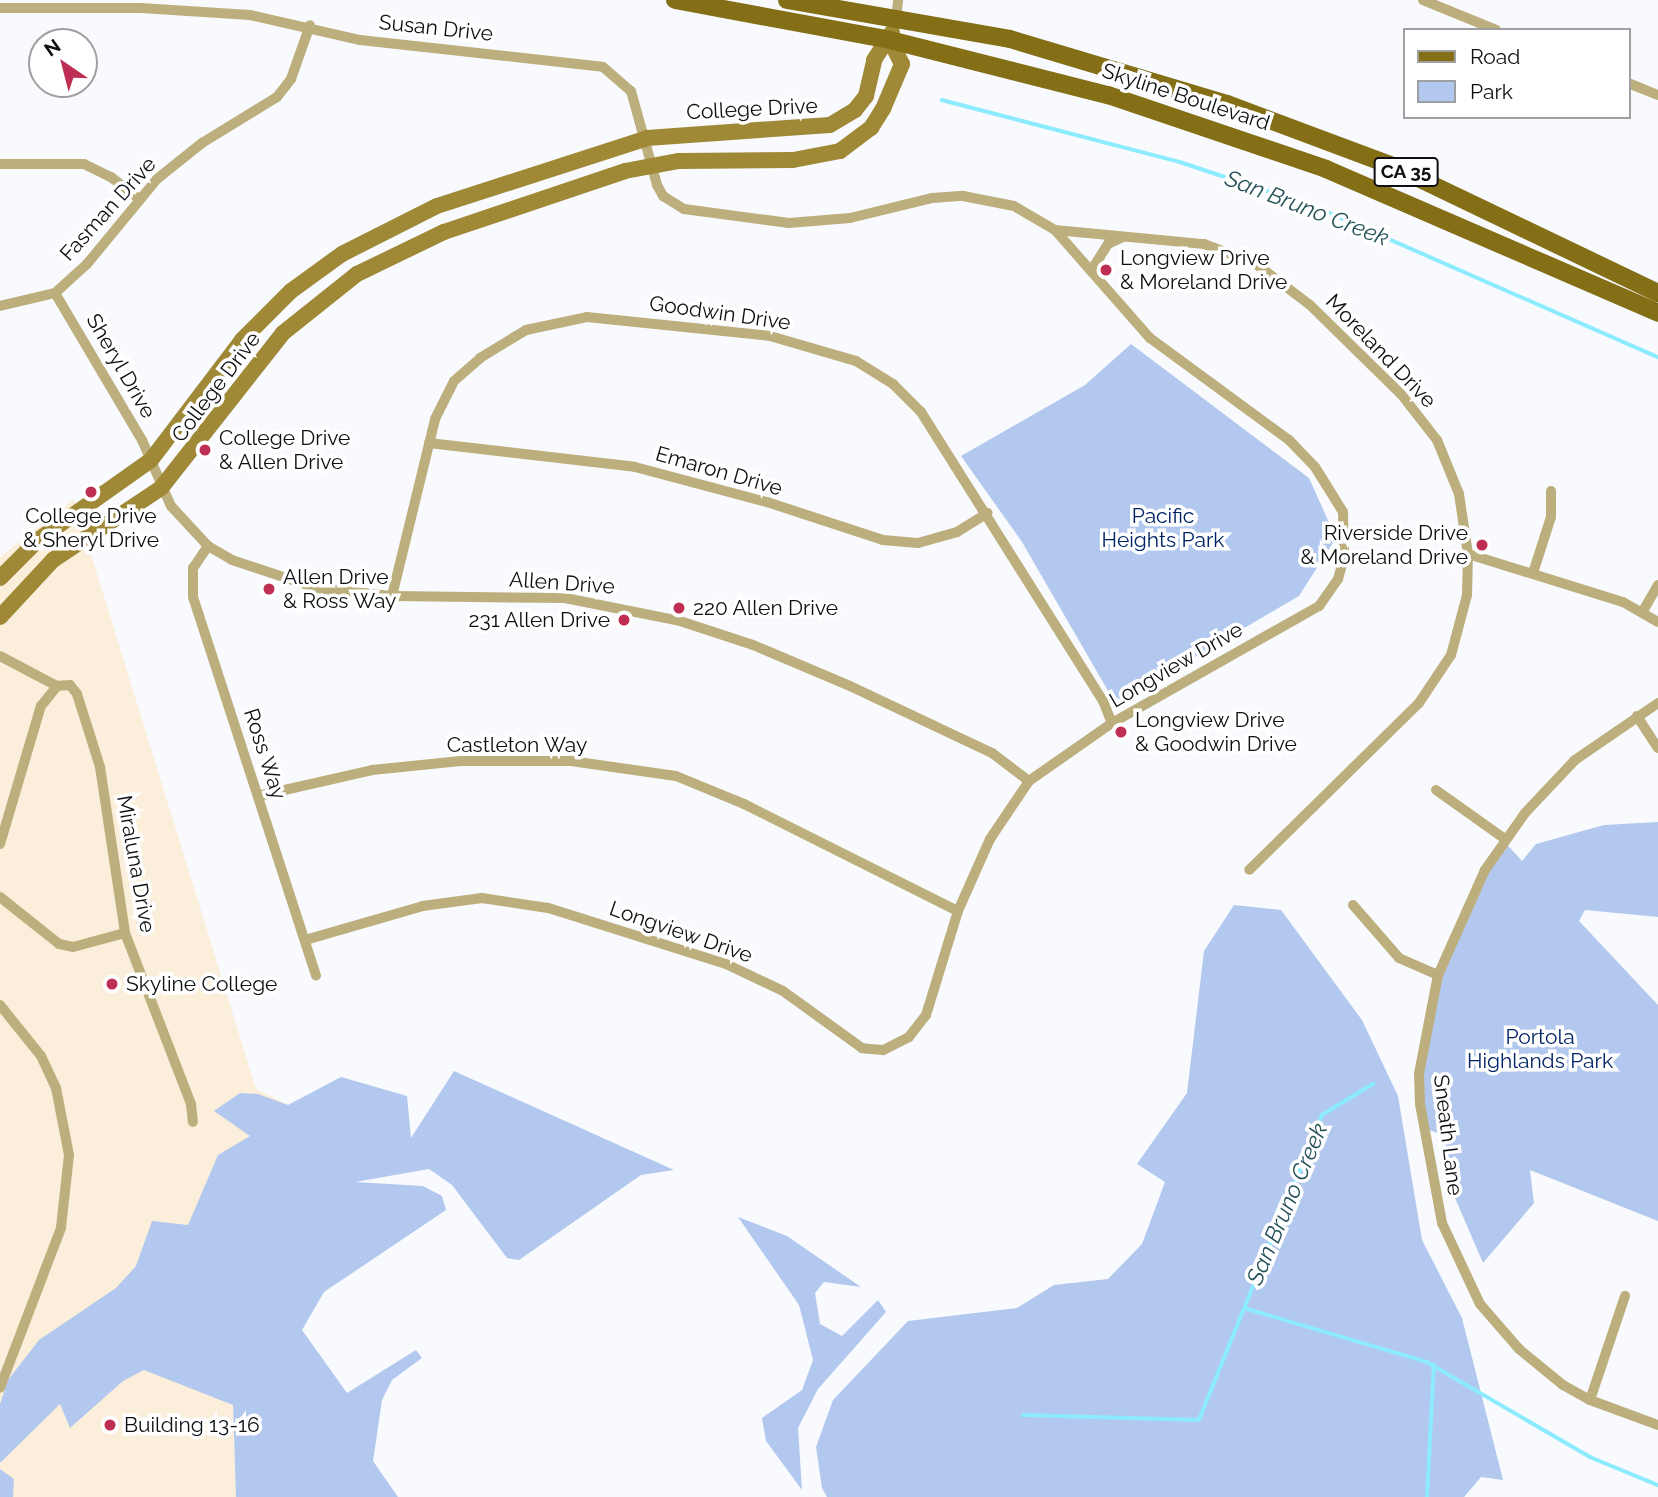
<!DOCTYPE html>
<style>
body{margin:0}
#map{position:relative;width:1658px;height:1497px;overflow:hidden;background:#f8fafe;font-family:Raleway,sans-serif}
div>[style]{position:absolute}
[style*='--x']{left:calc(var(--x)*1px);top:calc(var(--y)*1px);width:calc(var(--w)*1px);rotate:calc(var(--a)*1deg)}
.education>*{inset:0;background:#fbeeda}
.green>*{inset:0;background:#b2c8ee}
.stream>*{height:3.5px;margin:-1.75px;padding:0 1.75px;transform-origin:1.75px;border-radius:1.75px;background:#8cebfe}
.street>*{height:10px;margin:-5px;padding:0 5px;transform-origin:5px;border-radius:5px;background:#bdaf7d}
.secondary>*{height:16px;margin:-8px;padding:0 8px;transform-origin:8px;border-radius:8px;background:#9f8937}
.primary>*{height:18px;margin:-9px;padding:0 9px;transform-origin:9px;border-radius:9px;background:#846f17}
.dots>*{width:19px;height:19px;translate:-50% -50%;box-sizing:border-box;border:4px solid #fff;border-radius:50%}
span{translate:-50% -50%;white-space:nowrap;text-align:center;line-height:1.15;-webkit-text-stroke:7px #fff;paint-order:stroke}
.shield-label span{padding:2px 5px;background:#fff;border:2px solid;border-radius:5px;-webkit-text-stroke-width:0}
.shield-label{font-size:19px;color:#0d0f12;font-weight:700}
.street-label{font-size:21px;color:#0d0f12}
.poi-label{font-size:21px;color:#0d0f12}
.left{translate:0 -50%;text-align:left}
.right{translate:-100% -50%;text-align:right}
.park-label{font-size:21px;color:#002366}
.water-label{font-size:23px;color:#265159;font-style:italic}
.legend{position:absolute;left:1403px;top:28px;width:228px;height:91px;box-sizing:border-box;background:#fff;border:2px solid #9e9fa0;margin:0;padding:9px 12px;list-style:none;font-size:21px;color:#0d0f12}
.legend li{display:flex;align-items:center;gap:14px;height:35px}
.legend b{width:35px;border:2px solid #9e9fa0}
.north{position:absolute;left:28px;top:28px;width:70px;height:70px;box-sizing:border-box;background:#fff;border:2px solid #9e9fa0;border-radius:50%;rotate:325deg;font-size:19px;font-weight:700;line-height:28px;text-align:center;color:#0d0f12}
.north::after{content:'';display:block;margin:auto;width:24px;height:32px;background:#bf2f54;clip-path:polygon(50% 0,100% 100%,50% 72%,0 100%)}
</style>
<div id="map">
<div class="education">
<div style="clip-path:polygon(74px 499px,256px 1089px,333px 1127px,233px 1405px,236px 1497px,0 1497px,0 557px)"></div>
</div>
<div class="green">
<div style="clip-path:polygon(1131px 344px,1309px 478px,1336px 538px,1299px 596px,1122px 700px,1111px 696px,1022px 542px,961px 456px,1085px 385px)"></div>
<div style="clip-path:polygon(1658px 822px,1658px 917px,1585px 910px,1579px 921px,1658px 1005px,1658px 1221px,1530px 1170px,1534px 1203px,1483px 1263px,1449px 1184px,1445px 1136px,1419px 1126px,1429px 1006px,1503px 840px,1522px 861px,1536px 844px,1604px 825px)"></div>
<div style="clip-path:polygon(1234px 905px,1281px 910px,1362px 1020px,1398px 1096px,1422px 1240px,1462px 1318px,1503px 1480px,1481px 1477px,1464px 1497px,827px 1497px,822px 1488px,816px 1447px,833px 1400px,908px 1321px,1017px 1308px,1054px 1285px,1108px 1279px,1142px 1244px,1165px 1182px,1137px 1164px,1187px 1093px,1204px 951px)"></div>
<div style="clip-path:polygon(454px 1071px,674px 1170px,641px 1175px,519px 1260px,507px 1258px,452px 1185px,429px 1169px,355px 1182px,423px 1186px,442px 1196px,446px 1210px,324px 1292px,302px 1330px,347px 1393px,416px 1350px,422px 1358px,392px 1380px,382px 1400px,373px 1461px,398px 1497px,236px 1497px,233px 1405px,144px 1370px,123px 1381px,70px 1428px,60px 1404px,0 1463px,0 1404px,8px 1380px,39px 1340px,116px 1288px,136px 1266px,152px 1221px,188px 1225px,218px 1155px,250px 1136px,214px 1111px,240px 1093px,258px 1094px,288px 1105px,341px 1077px,407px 1096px,411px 1138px)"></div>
<div style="clip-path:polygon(738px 1217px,787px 1236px,861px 1287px,824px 1282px,815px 1293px,820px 1324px,842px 1336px,878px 1300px,886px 1312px,818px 1389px,798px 1428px,802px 1490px,766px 1441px,762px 1418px,802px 1390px,813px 1360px,799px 1305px)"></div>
<div style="clip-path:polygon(0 1469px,14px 1479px,13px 1497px,0 1497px)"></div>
</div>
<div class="stream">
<div style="--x:942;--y:100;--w:246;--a:14.6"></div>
<div style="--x:1180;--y:162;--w:143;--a:18.3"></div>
<div style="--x:1316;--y:207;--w:373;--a:23.7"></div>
<div style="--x:1244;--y:1308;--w:191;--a:16.4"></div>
<div style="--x:1427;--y:1362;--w:189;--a:30.2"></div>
<div style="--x:1590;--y:1457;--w:74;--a:22.4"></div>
<div style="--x:1023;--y:1415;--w:176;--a:1.6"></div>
<div style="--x:1199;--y:1420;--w:329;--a:-68"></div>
<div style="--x:1322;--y:1115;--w:60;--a:-31.3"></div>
<div style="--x:1427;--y:1497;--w:132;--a:-87"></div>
</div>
<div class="street">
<div style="--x:1423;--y:0;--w:79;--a:22.3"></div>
<div style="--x:0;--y:8;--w:141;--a:0"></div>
<div style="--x:141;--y:8;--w:109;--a:3.7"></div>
<div style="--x:250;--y:15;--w:113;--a:12.8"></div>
<div style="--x:360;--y:40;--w:244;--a:6.3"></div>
<div style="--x:603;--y:67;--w:37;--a:41"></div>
<div style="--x:631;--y:91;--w:98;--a:74.5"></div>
<div style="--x:657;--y:185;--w:13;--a:61"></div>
<div style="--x:663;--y:196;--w:25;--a:32"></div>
<div style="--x:684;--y:209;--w:106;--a:7.6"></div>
<div style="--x:789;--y:223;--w:61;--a:-4.7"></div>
<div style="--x:850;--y:218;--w:84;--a:-13.7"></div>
<div style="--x:932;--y:198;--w:31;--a:-4"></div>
<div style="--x:963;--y:196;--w:52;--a:11.1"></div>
<div style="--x:1014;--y:206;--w:48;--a:30.3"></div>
<div style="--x:1055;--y:230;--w:144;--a:48.7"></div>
<div style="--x:1150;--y:338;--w:172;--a:36.3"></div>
<div style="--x:1289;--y:440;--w:37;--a:46"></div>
<div style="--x:1315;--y:467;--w:53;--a:58.1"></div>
<div style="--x:1343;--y:512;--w:45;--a:88.7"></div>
<div style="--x:1344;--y:557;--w:23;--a:105"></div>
<div style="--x:1338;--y:579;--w:33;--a:125"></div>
<div style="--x:1319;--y:606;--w:238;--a:150.5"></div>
<div style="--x:1112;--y:723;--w:101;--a:145.1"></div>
<div style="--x:1029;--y:781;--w:70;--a:123.9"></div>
<div style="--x:990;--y:839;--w:79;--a:114"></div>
<div style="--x:958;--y:911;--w:109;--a:107.1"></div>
<div style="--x:926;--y:1015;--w:28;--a:128"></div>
<div style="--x:909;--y:1037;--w:29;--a:153"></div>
<div style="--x:883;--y:1050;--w:21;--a:-175"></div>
<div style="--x:862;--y:1048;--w:97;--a:-144.2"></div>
<div style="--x:783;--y:991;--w:63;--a:-154.7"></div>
<div style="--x:726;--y:964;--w:187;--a:-162.5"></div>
<div style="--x:548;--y:908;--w:67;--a:-171.4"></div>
<div style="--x:482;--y:898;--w:60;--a:172.3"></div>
<div style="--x:423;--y:906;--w:123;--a:163.9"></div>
<div style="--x:896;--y:20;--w:20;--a:-84"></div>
<div style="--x:1628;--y:83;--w:32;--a:22"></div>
<div style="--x:0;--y:164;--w:84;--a:0"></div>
<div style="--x:84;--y:164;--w:30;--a:26"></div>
<div style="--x:111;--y:177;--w:36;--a:38"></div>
<div style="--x:1055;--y:230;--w:150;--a:5.4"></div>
<div style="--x:1204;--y:244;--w:56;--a:21"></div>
<div style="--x:1256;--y:264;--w:68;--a:37.2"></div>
<div style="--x:1310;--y:305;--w:127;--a:44.4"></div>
<div style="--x:1401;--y:394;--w:58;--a:52"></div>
<div style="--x:1437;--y:440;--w:58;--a:67.8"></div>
<div style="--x:1459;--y:494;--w:61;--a:81.5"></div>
<div style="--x:1468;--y:554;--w:41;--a:91.4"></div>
<div style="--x:1467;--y:595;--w:62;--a:104.9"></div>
<div style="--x:1451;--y:655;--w:58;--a:123.7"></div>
<div style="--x:1419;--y:703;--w:238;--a:135.5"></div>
<div style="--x:1091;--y:271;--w:32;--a:-58"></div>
<div style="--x:1108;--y:244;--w:17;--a:-25"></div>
<div style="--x:55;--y:293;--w:171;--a:59.4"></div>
<div style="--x:142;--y:440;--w:72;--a:66.3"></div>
<div style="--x:171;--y:506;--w:54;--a:47.2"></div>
<div style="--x:208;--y:546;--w:28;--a:30"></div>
<div style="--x:232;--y:560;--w:89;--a:18.4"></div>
<div style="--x:316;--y:588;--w:76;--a:6"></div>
<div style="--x:392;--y:596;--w:173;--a:0.7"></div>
<div style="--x:565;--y:598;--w:117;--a:11.3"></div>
<div style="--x:680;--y:621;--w:77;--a:18.2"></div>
<div style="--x:753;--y:645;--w:105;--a:22.9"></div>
<div style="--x:850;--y:686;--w:157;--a:25.3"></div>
<div style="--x:992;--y:753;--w:46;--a:37.1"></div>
<div style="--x:0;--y:306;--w:57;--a:-13.3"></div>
<div style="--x:55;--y:293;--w:43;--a:-42.2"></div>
<div style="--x:87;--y:264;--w:110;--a:-50.5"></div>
<div style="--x:157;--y:179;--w:58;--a:-38.7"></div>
<div style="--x:202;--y:143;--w:88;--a:-31.5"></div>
<div style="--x:277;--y:97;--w:23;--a:-52"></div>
<div style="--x:291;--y:79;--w:57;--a:-70.6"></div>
<div style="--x:429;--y:443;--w:207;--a:6.6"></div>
<div style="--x:635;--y:467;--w:137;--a:14.9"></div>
<div style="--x:767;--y:502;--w:122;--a:18.1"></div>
<div style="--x:883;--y:540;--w:35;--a:5"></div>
<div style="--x:918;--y:543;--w:41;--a:-15.8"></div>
<div style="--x:957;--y:532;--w:36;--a:-32"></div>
<div style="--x:208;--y:546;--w:27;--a:124"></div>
<div style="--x:193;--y:568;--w:29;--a:90"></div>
<div style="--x:193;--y:597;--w:398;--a:72"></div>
<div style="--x:1468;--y:554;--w:162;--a:17.2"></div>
<div style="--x:1623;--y:602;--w:40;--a:29.7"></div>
<div style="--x:1533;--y:573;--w:59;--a:-72.2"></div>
<div style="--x:1551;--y:517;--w:26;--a:-90"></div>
<div style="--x:392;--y:596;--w:182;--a:-76.3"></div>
<div style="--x:435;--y:419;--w:42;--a:-63.4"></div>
<div style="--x:454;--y:381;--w:35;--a:-41"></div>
<div style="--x:480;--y:358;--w:54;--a:-31.3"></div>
<div style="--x:526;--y:330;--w:62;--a:-12"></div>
<div style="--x:587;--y:317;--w:184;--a:5.9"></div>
<div style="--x:770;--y:336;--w:90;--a:16.2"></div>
<div style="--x:856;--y:361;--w:44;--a:31.9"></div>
<div style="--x:893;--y:384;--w:40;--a:45"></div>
<div style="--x:921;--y:412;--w:342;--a:57.8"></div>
<div style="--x:1103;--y:701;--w:24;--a:68"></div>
<div style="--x:1643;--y:611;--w:30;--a:-60"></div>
<div style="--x:0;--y:656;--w:64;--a:27.8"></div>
<div style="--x:57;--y:686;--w:13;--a:-4"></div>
<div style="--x:70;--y:685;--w:11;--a:52"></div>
<div style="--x:77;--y:694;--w:77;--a:72.5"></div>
<div style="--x:100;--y:767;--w:168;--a:81.4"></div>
<div style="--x:125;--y:933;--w:183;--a:68.9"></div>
<div style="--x:191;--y:1104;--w:18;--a:84"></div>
<div style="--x:1658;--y:703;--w:101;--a:145.5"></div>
<div style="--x:1575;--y:760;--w:73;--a:133.3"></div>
<div style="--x:1525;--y:813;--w:70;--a:125.1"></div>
<div style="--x:1485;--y:870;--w:115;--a:114.1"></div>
<div style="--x:1438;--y:975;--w:101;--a:100.9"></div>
<div style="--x:1419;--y:1074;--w:30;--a:88"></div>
<div style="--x:1420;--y:1104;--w:121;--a:79.5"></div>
<div style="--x:1442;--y:1223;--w:89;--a:64.9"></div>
<div style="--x:1480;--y:1304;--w:60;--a:49.1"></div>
<div style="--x:1519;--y:1349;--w:57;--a:39.3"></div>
<div style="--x:1563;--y:1385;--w:31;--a:29"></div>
<div style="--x:1590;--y:1400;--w:72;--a:20.2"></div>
<div style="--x:1637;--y:716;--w:38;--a:57"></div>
<div style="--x:1436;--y:790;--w:85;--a:35.4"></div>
<div style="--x:258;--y:796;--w:117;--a:-12.8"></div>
<div style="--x:372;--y:770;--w:89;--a:-5.8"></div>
<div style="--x:461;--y:761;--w:110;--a:0"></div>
<div style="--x:571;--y:761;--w:106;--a:8.1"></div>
<div style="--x:676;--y:776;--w:74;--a:22.4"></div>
<div style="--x:744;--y:804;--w:239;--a:26.6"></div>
<div style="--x:0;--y:844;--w:144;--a:-73.5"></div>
<div style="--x:41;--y:706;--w:26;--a:-51"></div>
<div style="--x:0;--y:897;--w:75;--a:38.5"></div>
<div style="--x:59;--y:944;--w:14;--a:12"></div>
<div style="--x:73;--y:947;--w:54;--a:-15.1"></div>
<div style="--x:1353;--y:905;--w:70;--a:49"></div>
<div style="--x:1399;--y:958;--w:43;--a:23.6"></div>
<div style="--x:0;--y:1005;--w:65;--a:51.2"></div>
<div style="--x:41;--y:1056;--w:35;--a:65"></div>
<div style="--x:56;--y:1088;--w:68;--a:79"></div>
<div style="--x:69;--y:1155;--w:73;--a:96.3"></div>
<div style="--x:61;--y:1228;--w:171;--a:110.9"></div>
<div style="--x:1590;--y:1400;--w:110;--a:-71.4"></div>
</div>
<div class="secondary">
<div style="--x:0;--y:578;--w:54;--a:-45"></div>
<div style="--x:38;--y:540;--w:138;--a:-35.3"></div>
<div style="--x:151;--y:460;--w:151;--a:-52.8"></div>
<div style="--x:242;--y:340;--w:69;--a:-45"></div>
<div style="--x:291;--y:291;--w:63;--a:-36"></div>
<div style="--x:342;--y:254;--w:106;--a:-26.8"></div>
<div style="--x:437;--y:206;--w:221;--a:-17.9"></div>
<div style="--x:647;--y:138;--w:183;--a:-4.1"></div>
<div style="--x:830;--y:125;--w:29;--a:-31"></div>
<div style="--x:855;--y:110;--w:18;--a:-52"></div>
<div style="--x:866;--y:96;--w:37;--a:-77"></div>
<div style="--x:874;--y:60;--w:33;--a:-57"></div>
<div style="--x:0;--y:617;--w:78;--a:-47.1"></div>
<div style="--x:53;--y:560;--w:130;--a:-33.7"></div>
<div style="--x:161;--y:488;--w:197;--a:-51.8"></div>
<div style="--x:283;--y:333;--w:95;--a:-38.6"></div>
<div style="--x:357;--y:274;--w:97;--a:-25.8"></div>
<div style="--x:444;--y:232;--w:191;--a:-18.6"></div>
<div style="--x:625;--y:171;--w:55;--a:-10.5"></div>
<div style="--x:679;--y:161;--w:114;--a:-0.5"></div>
<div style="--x:793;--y:160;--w:48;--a:-10.8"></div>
<div style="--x:840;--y:151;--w:39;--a:-37"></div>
<div style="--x:871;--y:128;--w:22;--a:-58"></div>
<div style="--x:883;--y:109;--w:49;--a:-67.1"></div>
<div style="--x:902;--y:64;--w:27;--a:-117"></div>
</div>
<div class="primary">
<div style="--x:675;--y:0;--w:219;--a:10.5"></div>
<div style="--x:890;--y:40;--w:225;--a:14.2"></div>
<div style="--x:1108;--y:95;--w:230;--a:18.7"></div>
<div style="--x:1326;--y:169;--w:362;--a:23.4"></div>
<div style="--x:787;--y:0;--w:226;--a:9.9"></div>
<div style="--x:1010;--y:39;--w:227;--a:16.7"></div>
<div style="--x:1227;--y:104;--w:177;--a:20.5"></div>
<div style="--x:1393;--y:166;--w:294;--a:25.6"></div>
</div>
<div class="dots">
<div style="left:1106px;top:270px;background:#bf2f54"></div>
<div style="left:205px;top:450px;background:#bf2f54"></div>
<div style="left:91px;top:492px;background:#bf2f54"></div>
<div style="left:1482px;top:545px;background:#bf2f54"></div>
<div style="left:269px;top:589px;background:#bf2f54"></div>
<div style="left:679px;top:608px;background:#bf2f54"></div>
<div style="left:624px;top:620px;background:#bf2f54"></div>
<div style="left:1121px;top:732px;background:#bf2f54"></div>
<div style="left:112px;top:984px;background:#bf2f54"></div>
<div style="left:110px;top:1425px;background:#bf2f54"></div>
</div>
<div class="shield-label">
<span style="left:1406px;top:172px">CA 35</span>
</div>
<div class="street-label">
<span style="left:436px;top:28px;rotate:6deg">Susan Drive</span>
<span style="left:1186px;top:97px;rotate:18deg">Skyline Boulevard</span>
<span style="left:752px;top:109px;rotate:-3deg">College Drive</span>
<span style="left:108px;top:209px;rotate:-48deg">Fasman Drive</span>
<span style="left:720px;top:313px;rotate:8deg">Goodwin Drive</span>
<span style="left:1381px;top:351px;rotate:46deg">Moreland Drive</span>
<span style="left:121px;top:366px;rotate:60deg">Sheryl Drive</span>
<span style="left:216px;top:387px;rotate:-53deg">College Drive</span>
<span style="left:719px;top:471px;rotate:16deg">Emaron Drive</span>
<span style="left:562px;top:583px;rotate:4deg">Allen Drive</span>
<span style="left:1176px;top:665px;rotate:-30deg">Longview Drive</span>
<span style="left:517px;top:745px">Castleton Way</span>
<span style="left:265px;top:754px;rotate:72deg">Ross Way</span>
<span style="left:136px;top:864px;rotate:80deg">Miraluna Drive</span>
<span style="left:681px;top:932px;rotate:19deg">Longview Drive</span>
<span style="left:1448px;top:1135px;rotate:83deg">Sneath Lane</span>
</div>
<div class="poi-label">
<span class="left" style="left:1120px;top:270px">Longview Drive<br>&amp; Moreland Drive</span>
<span class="left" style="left:219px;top:450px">College Drive<br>&amp; Allen Drive</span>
<span style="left:91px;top:528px">College Drive<br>&amp; Sheryl Drive</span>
<span class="right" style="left:1468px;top:545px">Riverside Drive<br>&amp; Moreland Drive</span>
<span class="left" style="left:283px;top:589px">Allen Drive<br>&amp; Ross Way</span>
<span class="left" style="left:693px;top:608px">220 Allen Drive</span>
<span class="right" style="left:610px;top:620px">231 Allen Drive</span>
<span class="left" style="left:1135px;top:732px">Longview Drive<br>&amp; Goodwin Drive</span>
<span class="left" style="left:126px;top:984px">Skyline College</span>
<span class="left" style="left:124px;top:1425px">Building 13-16</span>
</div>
<div class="park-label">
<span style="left:1163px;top:528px">Pacific<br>Heights Park</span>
<span style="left:1540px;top:1049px">Portola<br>Highlands Park</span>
</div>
<div class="water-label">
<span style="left:1307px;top:208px;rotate:21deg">San Bruno Creek</span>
<span style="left:1287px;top:1204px;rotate:-67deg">San Bruno Creek</span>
</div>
<ul class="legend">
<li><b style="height:9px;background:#846f17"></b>Road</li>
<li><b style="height:19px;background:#b2c8ee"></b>Park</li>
</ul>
<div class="north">N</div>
</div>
